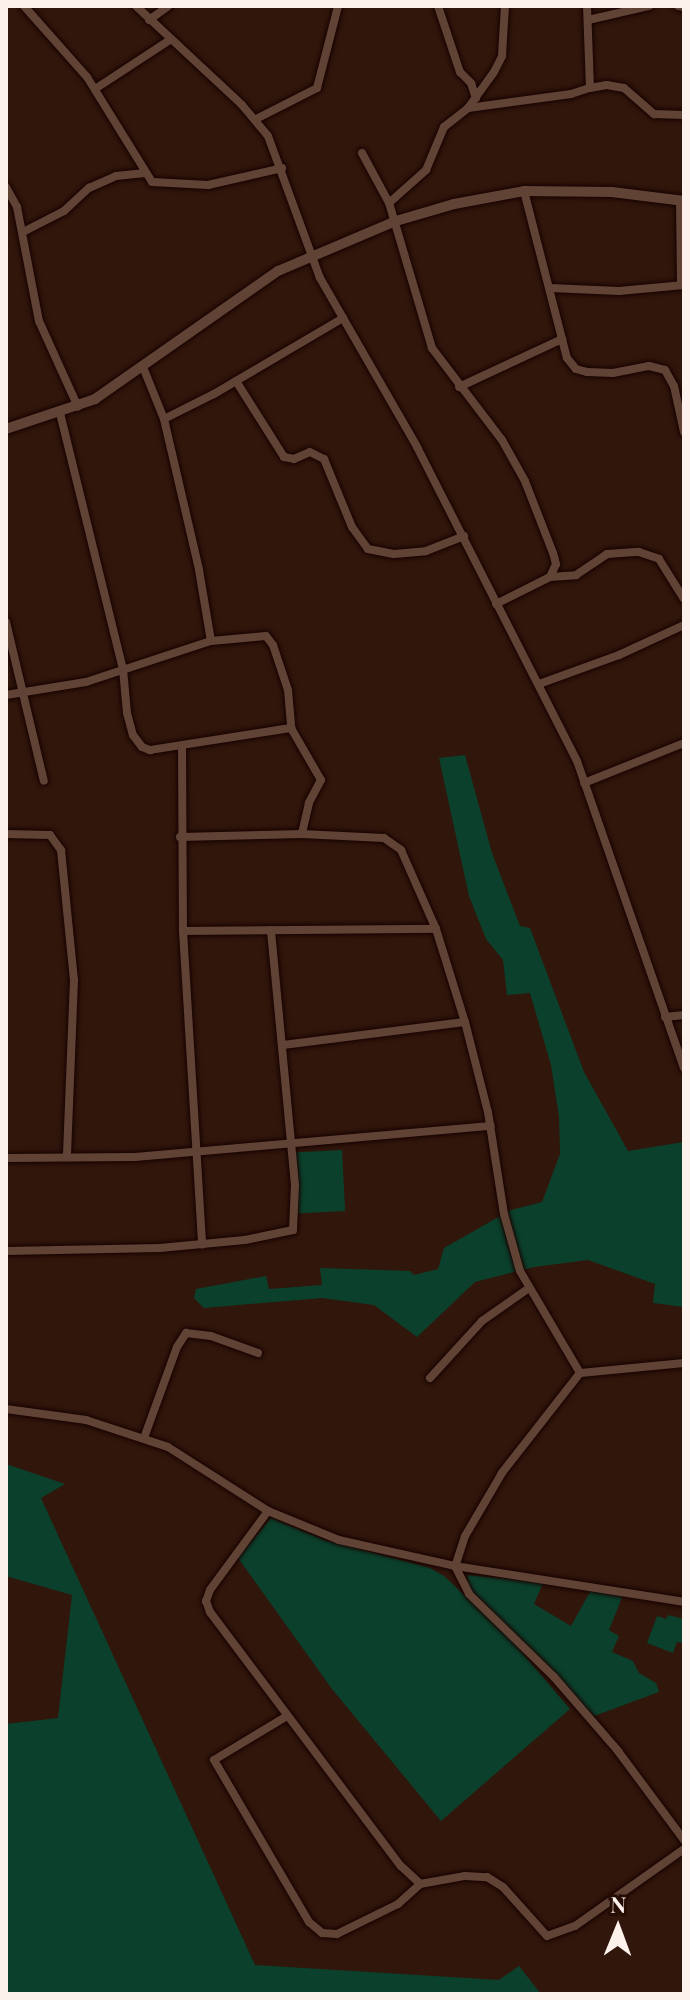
<!DOCTYPE html>
<style>
body{margin:0}
#map{position:relative;width:690px;height:2000px;overflow:hidden;background:#30160b;font-family:"Playfair Display",serif}
div>[style]{position:absolute}
[style*='--x']{left:calc(var(--x)*1px);top:calc(var(--y)*1px);width:calc(var(--w)*1px);rotate:calc(var(--a)*1deg)}
.green>*{inset:0;background:#0b412c;transform-origin:0 0}
.roads{filter:drop-shadow(0 0 2px #170200) drop-shadow(0 0 2px #170200)}
.minor>*{height:8px;margin:-4px;padding:0 4px;transform-origin:4px;border-radius:4px;background:#614336}
.tertiary>*{height:10px;margin:-5px;padding:0 5px;transform-origin:5px;border-radius:5px;background:#614336}
span{translate:-50% -50%;white-space:nowrap;text-align:center;line-height:1.15;-webkit-text-stroke:6px #260d03;paint-order:stroke}
.frame{position:absolute;inset:0;border:8px solid #fdf1ec;pointer-events:none}
.north{position:absolute;left:578px;top:1888px;width:80px;height:80px;-webkit-text-stroke:6px #260d03;paint-order:stroke;rotate:1deg;font-size:22px;font-weight:700;line-height:32px;text-align:center;color:#fdf1ec}
.north::after{content:'';display:block;margin:auto;width:28px;height:36px;background:#fdf1ec;clip-path:polygon(50% 0,100% 100%,50% 72%,0 100%)}
</style>
<div id="map">
<div class="green">
<div style="clip-path:polygon(465px 755px,492px 853px,520px 926px,530px 928px,584px 1072px,628px 1151px,684px 1142px,684px 1307px,653px 1303px,655px 1284px,588px 1260px,534px 1267px,475px 1282px,417px 1337px,374px 1305px,322px 1298px,204px 1308px,194px 1298px,196px 1289px,266px 1276px,269px 1289px,322px 1285px,320px 1268px,410px 1271px,414px 1275px,438px 1269px,444px 1248px,511px 1210px,542px 1202px,560px 1154px,559px 1117px,551px 1065px,530px 993px,507px 995px,503px 960px,486px 939px,469px 896px,439px 758px)"></div>
<div style="left:342px;top:1150px;width:61px;height:48px;rotate:87deg"></div>
<div style="clip-path:polygon(6px 1464px,65px 1484px,41px 1498px,255px 1965px,499px 1980px,519px 1966px,541px 1994px,6px 1994px,6px 1724px,58px 1718px,72px 1595px,6px 1576px)"></div>
<div style="clip-path:polygon(271px 1518px,324px 1540px,430px 1568px,444px 1576px,506px 1634px,570px 1709px,441px 1821px,332px 1689px,238px 1558px)"></div>
<div style="clip-path:polygon(467px 1575px,543px 1583px,534px 1604px,571px 1626px,591px 1590px,623px 1595px,609px 1630px,619px 1636px,612px 1652px,633px 1661px,639px 1673px,656px 1683px,659px 1692px,594px 1716px,469px 1588px)"></div>
<div style="clip-path:polygon(668px 1615px,684px 1619px,684px 1643px,677px 1642px,673px 1653px,647px 1643px,657px 1616px,666px 1619px)"></div>
</div>
<div class="roads">
<div class="minor">
<div style="--x:24;--y:6;--w:95;--a:48.4"></div>
<div style="--x:87;--y:77;--w:123;--a:58.2"></div>
<div style="--x:152;--y:182;--w:56;--a:3.1"></div>
<div style="--x:208;--y:185;--w:76;--a:-12.9"></div>
<div style="--x:136;--y:6;--w:145;--a:43"></div>
<div style="--x:242;--y:105;--w:40;--a:50"></div>
<div style="--x:268;--y:136;--w:151;--a:69.9"></div>
<div style="--x:320;--y:278;--w:195;--a:60.1"></div>
<div style="--x:417;--y:447;--w:352;--a:63"></div>
<div style="--x:577;--y:761;--w:325;--a:70.8"></div>
<div style="--x:438;--y:6;--w:70;--a:71.6"></div>
<div style="--x:460;--y:72;--w:16;--a:45"></div>
<div style="--x:471;--y:83;--w:16;--a:72"></div>
<div style="--x:678;--y:6;--w:6;--a:9"></div>
<div style="--x:149;--y:20;--w:24;--a:-36"></div>
<div style="--x:588;--y:20;--w:63;--a:-12.9"></div>
<div style="--x:590;--y:88;--w:17;--a:-10"></div>
<div style="--x:607;--y:85;--w:17;--a:10"></div>
<div style="--x:624;--y:88;--w:40;--a:41"></div>
<div style="--x:654;--y:114;--w:30;--a:2"></div>
<div style="--x:95;--y:89;--w:90;--a:-33.2"></div>
<div style="--x:468;--y:108;--w:104;--a:-7.7"></div>
<div style="--x:571;--y:94;--w:20;--a:-18"></div>
<div style="--x:590;--y:88;--w:82;--a:-92.1"></div>
<div style="--x:256;--y:119;--w:68;--a:-26.9"></div>
<div style="--x:317;--y:88;--w:85;--a:-75.6"></div>
<div style="--x:362;--y:153;--w:57;--a:61.6"></div>
<div style="--x:6;--y:187;--w:23;--a:61"></div>
<div style="--x:17;--y:207;--w:116;--a:79.1"></div>
<div style="--x:39;--y:321;--w:94;--a:65.6"></div>
<div style="--x:524;--y:191;--w:172;--a:75.6"></div>
<div style="--x:567;--y:358;--w:14;--a:51"></div>
<div style="--x:576;--y:369;--w:11;--a:15"></div>
<div style="--x:587;--y:372;--w:26;--a:2"></div>
<div style="--x:613;--y:373;--w:37;--a:-11"></div>
<div style="--x:649;--y:366;--w:16;--a:14"></div>
<div style="--x:665;--y:370;--w:18;--a:61"></div>
<div style="--x:674;--y:386;--w:47;--a:77.7"></div>
<div style="--x:680;--y:200;--w:85;--a:89.3"></div>
<div style="--x:23;--y:232;--w:46;--a:-27.1"></div>
<div style="--x:64;--y:211;--w:34;--a:-43"></div>
<div style="--x:89;--y:188;--w:30;--a:-24"></div>
<div style="--x:116;--y:176;--w:29;--a:-6"></div>
<div style="--x:550;--y:288;--w:69;--a:2.5"></div>
<div style="--x:619;--y:291;--w:65;--a:-5.3"></div>
<div style="--x:143;--y:367;--w:56;--a:68"></div>
<div style="--x:164;--y:419;--w:155;--a:76.9"></div>
<div style="--x:199;--y:570;--w:72;--a:80.4"></div>
<div style="--x:236;--y:381;--w:90;--a:57.7"></div>
<div style="--x:284;--y:457;--w:10;--a:11"></div>
<div style="--x:294;--y:459;--w:17;--a:-24"></div>
<div style="--x:310;--y:452;--w:16;--a:27"></div>
<div style="--x:324;--y:459;--w:74;--a:67.6"></div>
<div style="--x:352;--y:527;--w:27;--a:54"></div>
<div style="--x:368;--y:549;--w:26;--a:11"></div>
<div style="--x:394;--y:554;--w:32;--a:-5"></div>
<div style="--x:426;--y:551;--w:41;--a:-21.5"></div>
<div style="--x:459;--y:387;--w:114;--a:-25"></div>
<div style="--x:60;--y:413;--w:264;--a:76.2"></div>
<div style="--x:123;--y:669;--w:44;--a:84.8"></div>
<div style="--x:127;--y:713;--w:23;--a:75"></div>
<div style="--x:133;--y:735;--w:15;--a:53"></div>
<div style="--x:142;--y:747;--w:9;--a:21"></div>
<div style="--x:150;--y:750;--w:143;--a:-8.9"></div>
<div style="--x:164;--y:419;--w:56;--a:-26.6"></div>
<div style="--x:214;--y:394;--w:150;--a:-30.5"></div>
<div style="--x:550;--y:577;--w:26;--a:-4"></div>
<div style="--x:576;--y:575;--w:37;--a:-34"></div>
<div style="--x:607;--y:554;--w:32;--a:-4"></div>
<div style="--x:639;--y:552;--w:21;--a:19"></div>
<div style="--x:659;--y:559;--w:47;--a:58"></div>
<div style="--x:496;--y:604;--w:60;--a:-26.6"></div>
<div style="--x:550;--y:577;--w:14;--a:-65"></div>
<div style="--x:556;--y:564;--w:11;--a:-105"></div>
<div style="--x:553;--y:553;--w:77;--a:-111.3"></div>
<div style="--x:525;--y:481;--w:47;--a:-119.3"></div>
<div style="--x:502;--y:440;--w:116;--a:-127.3"></div>
<div style="--x:432;--y:348;--w:151;--a:-106.5"></div>
<div style="--x:389;--y:203;--w:50;--a:-41.7"></div>
<div style="--x:426;--y:170;--w:47;--a:-67.3"></div>
<div style="--x:444;--y:127;--w:31;--a:-38"></div>
<div style="--x:468;--y:108;--w:44;--a:-54.2"></div>
<div style="--x:494;--y:72;--w:18;--a:-63"></div>
<div style="--x:502;--y:56;--w:50;--a:-86.6"></div>
<div style="--x:6;--y:622;--w:163;--a:76.6"></div>
<div style="--x:539;--y:684;--w:85;--a:-19.9"></div>
<div style="--x:619;--y:655;--w:72;--a:-24.8"></div>
<div style="--x:6;--y:695;--w:81;--a:-9.2"></div>
<div style="--x:86;--y:682;--w:132;--a:-18.2"></div>
<div style="--x:211;--y:641;--w:55;--a:-5.2"></div>
<div style="--x:266;--y:636;--w:11;--a:52"></div>
<div style="--x:273;--y:645;--w:47;--a:71.6"></div>
<div style="--x:288;--y:690;--w:38;--a:85"></div>
<div style="--x:291;--y:728;--w:60;--a:60"></div>
<div style="--x:321;--y:780;--w:26;--a:118"></div>
<div style="--x:309;--y:803;--w:32;--a:103"></div>
<div style="--x:182;--y:746;--w:185;--a:89.7"></div>
<div style="--x:183;--y:931;--w:314;--a:86.5"></div>
<div style="--x:584;--y:783;--w:108;--a:-21.8"></div>
<div style="--x:6;--y:834;--w:44;--a:1.3"></div>
<div style="--x:50;--y:835;--w:19;--a:54"></div>
<div style="--x:61;--y:850;--w:131;--a:84.3"></div>
<div style="--x:74;--y:980;--w:177;--a:92.3"></div>
<div style="--x:180;--y:837;--w:122;--a:-1.4"></div>
<div style="--x:302;--y:834;--w:82;--a:2.8"></div>
<div style="--x:384;--y:838;--w:21;--a:35"></div>
<div style="--x:401;--y:850;--w:86;--a:66.1"></div>
<div style="--x:436;--y:929;--w:97;--a:72.7"></div>
<div style="--x:465;--y:1022;--w:93;--a:75.7"></div>
<div style="--x:488;--y:1112;--w:103;--a:81.1"></div>
<div style="--x:504;--y:1214;--w:59;--a:74.3"></div>
<div style="--x:520;--y:1271;--w:118;--a:59.5"></div>
<div style="--x:183;--y:931;--w:253;--a:-0.5"></div>
<div style="--x:665;--y:1017;--w:19;--a:-6"></div>
<div style="--x:283;--y:1045;--w:183;--a:-7.2"></div>
<div style="--x:6;--y:1158;--w:129;--a:-0.4"></div>
<div style="--x:135;--y:1157;--w:357;--a:-5"></div>
<div style="--x:6;--y:1251;--w:154;--a:-1.1"></div>
<div style="--x:160;--y:1248;--w:85;--a:-5.4"></div>
<div style="--x:245;--y:1240;--w:49;--a:-11.8"></div>
<div style="--x:293;--y:1230;--w:45;--a:-87.5"></div>
<div style="--x:295;--y:1185;--w:256;--a:-95.4"></div>
<div style="--x:684;--y:1363;--w:104;--a:174.5"></div>
<div style="--x:580;--y:1373;--w:127;--a:128"></div>
<div style="--x:502;--y:1473;--w:73;--a:120.4"></div>
<div style="--x:465;--y:1536;--w:32;--a:108"></div>
<div style="--x:455;--y:1566;--w:31;--a:63"></div>
<div style="--x:469;--y:1594;--w:119;--a:44.3"></div>
<div style="--x:554;--y:1677;--w:98;--a:49.1"></div>
<div style="--x:618;--y:1751;--w:111;--a:53.4"></div>
<div style="--x:430;--y:1378;--w:77;--a:-47.6"></div>
<div style="--x:482;--y:1321;--w:57;--a:-35.1"></div>
<div style="--x:6;--y:1409;--w:81;--a:7.8"></div>
<div style="--x:86;--y:1420;--w:86;--a:18.2"></div>
<div style="--x:168;--y:1447;--w:119;--a:32.6"></div>
<div style="--x:268;--y:1511;--w:77;--a:22.2"></div>
<div style="--x:339;--y:1540;--w:119;--a:12.6"></div>
<div style="--x:455;--y:1566;--w:232;--a:8.9"></div>
<div style="--x:144;--y:1438;--w:97;--a:-70.1"></div>
<div style="--x:177;--y:1347;--w:17;--a:-57"></div>
<div style="--x:186;--y:1333;--w:25;--a:7"></div>
<div style="--x:211;--y:1336;--w:50;--a:19.9"></div>
<div style="--x:268;--y:1511;--w:98;--a:126.3"></div>
<div style="--x:210;--y:1590;--w:12;--a:110"></div>
<div style="--x:206;--y:1601;--w:12;--a:70"></div>
<div style="--x:210;--y:1612;--w:318;--a:53.1"></div>
<div style="--x:401;--y:1866;--w:26;--a:43"></div>
<div style="--x:420;--y:1884;--w:46;--a:-10.1"></div>
<div style="--x:465;--y:1876;--w:22;--a:3"></div>
<div style="--x:487;--y:1877;--w:19;--a:32"></div>
<div style="--x:503;--y:1887;--w:66;--a:48.1"></div>
<div style="--x:547;--y:1936;--w:30;--a:-20"></div>
<div style="--x:575;--y:1926;--w:133;--a:-35.2"></div>
<div style="--x:287;--y:1716;--w:85;--a:148.9"></div>
<div style="--x:214;--y:1760;--w:188;--a:59.6"></div>
<div style="--x:309;--y:1922;--w:17;--a:40"></div>
<div style="--x:322;--y:1933;--w:15;--a:4"></div>
<div style="--x:337;--y:1934;--w:68;--a:-26.2"></div>
<div style="--x:398;--y:1904;--w:30;--a:-42"></div>
</div>
<div class="tertiary">
<div style="--x:6;--y:429;--w:94;--a:-18.6"></div>
<div style="--x:95;--y:399;--w:223;--a:-35"></div>
<div style="--x:278;--y:271;--w:128;--a:-23"></div>
<div style="--x:396;--y:221;--w:60;--a:-16.3"></div>
<div style="--x:454;--y:204;--w:71;--a:-10.5"></div>
<div style="--x:524;--y:191;--w:88;--a:0.7"></div>
<div style="--x:612;--y:192;--w:73;--a:7.1"></div>
</div>
</div>
<div class="frame"></div>
<div class="north">N</div>
</div>
